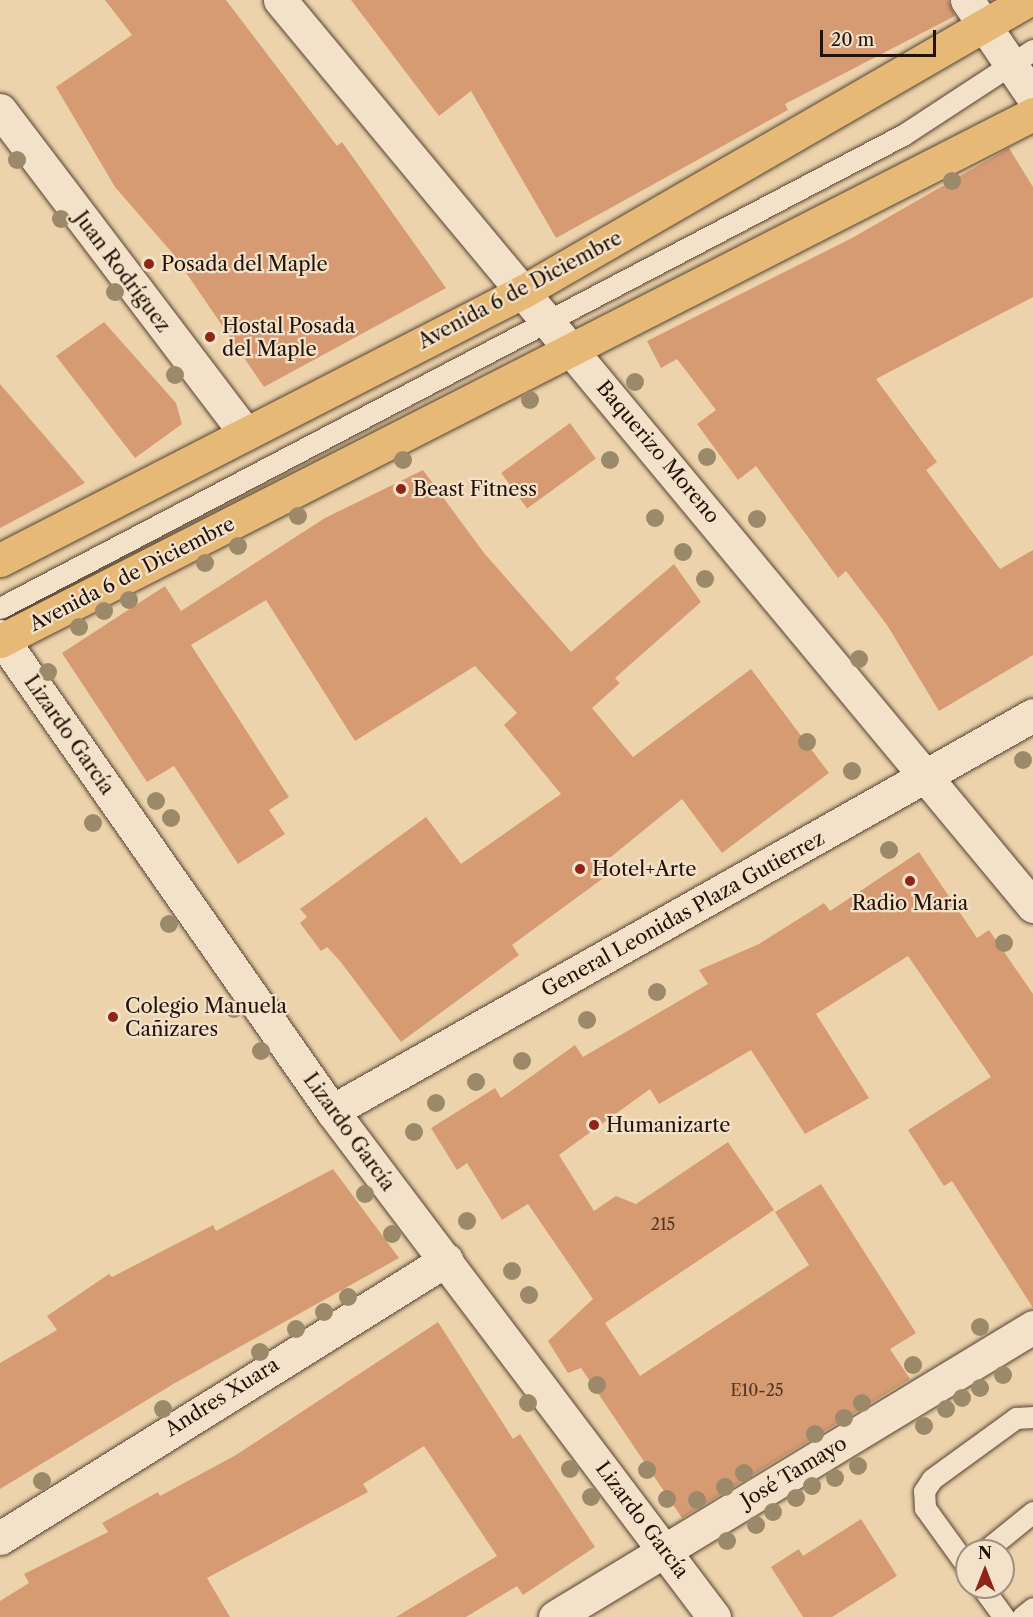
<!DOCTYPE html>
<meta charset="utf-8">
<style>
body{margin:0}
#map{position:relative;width:1033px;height:1617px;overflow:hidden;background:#edd3ac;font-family:"Libre Caslon Text",serif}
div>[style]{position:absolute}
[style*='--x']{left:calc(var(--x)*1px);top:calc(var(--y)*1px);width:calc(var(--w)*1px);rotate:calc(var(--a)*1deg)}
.building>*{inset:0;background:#d79b73;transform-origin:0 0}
.roads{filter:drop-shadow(0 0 2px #554231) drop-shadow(0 0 2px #554231)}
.lane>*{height:21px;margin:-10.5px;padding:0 10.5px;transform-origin:10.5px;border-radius:10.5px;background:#f3e2c9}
.street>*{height:33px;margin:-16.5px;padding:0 16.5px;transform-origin:16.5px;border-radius:16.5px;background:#f3e2c9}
.primary>*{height:33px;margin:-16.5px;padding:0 16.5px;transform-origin:16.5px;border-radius:16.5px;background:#e6ba76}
.trees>*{width:18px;height:18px;margin:-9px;border-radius:50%;background:#9c8969}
.dots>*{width:16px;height:16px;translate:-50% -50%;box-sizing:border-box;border:3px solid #f3e2c9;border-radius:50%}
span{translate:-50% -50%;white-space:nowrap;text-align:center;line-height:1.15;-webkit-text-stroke:4.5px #f3e2c9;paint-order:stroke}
.number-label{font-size:16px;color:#4f3423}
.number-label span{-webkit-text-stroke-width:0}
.poi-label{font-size:20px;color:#221208}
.left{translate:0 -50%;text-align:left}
.street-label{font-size:20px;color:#221208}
.north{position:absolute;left:955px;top:1539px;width:60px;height:60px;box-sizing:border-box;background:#f3e2c9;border:2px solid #9f8f7c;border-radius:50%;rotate:0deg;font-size:16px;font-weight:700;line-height:24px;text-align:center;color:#221208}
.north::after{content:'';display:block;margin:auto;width:21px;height:27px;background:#8f2418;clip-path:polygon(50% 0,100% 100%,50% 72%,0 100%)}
.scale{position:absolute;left:820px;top:30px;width:116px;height:27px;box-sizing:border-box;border:3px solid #221208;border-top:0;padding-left:8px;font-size:18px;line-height:21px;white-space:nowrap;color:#221208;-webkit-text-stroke:4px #f3e2c9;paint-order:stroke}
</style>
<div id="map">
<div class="building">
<div style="clip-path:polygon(105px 0,226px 0,337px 146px,342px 142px,446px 288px,264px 387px,174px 255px,115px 187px,56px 87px,132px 35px)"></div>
<div style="clip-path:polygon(351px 0,948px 0,955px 16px,785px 104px,788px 110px,556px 238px,471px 91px,439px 116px)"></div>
<div style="clip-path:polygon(1009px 148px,1033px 187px,1033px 297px,876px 379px,937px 462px,926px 470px,1000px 569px,1033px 550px,1033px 655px,939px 711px,887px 625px,846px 571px,838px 578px,756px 466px,738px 480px,697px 424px,716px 410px,677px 359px,661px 368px,647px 341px,852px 238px)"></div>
<div style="clip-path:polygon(104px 322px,176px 403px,182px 424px,135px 458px,56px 356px)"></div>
<div style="clip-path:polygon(0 384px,85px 483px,0 528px)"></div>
<div style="left:570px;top:423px;width:44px;height:85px;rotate:54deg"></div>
<div style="clip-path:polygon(423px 470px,484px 553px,571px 652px,674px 564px,701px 602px,615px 678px,620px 683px,592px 708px,633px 757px,751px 669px,829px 773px,722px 853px,682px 799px,606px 861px,613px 871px,512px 945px,519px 955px,401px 1042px,340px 961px,327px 947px,321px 951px,300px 923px,307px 917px,300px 909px,426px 817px,461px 864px,561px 794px,504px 725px,517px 713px,475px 666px,355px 741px,266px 600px,191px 645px,289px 797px,269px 810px,285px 834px,238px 864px,174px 766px,147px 782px,62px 653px,165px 586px,181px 611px,325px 518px)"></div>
<div style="clip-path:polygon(919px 852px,977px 938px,989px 930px,1033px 994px,1033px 1308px,952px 1181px,944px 1186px,908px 1130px,991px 1077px,908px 956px,816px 1014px,869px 1098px,805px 1134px,751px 1050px,659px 1104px,650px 1089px,559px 1155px,594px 1211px,616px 1196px,636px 1204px,728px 1142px,774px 1210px,605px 1323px,640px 1376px,809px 1265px,775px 1212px,821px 1184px,916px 1333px,890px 1349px,910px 1379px,682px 1518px,581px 1368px,568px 1373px,548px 1341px,593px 1299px,528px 1204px,502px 1220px,467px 1163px,457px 1170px,431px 1128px,495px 1088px,501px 1098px,575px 1045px,583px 1057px,708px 984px,699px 970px,759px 944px,824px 903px,830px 911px)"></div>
<div style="clip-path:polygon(333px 1169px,399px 1258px,175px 1383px,0 1489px,0 1363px,57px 1330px,47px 1316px,109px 1274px,112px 1277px,213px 1225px,216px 1231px)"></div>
<div style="clip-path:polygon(438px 1322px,513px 1439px,520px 1434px,595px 1547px,523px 1595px,517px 1586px,466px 1617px,396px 1617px,497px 1556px,424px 1446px,363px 1484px,368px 1492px,207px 1578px,230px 1617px,0 1617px,0 1601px,29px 1583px,24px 1574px,108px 1532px,102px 1523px,158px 1492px,160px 1496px,236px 1455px)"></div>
<div style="clip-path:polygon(861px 1519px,897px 1576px,832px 1617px,803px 1617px,771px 1567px,799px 1549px,803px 1556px)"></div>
</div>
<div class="roads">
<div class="lane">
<div style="--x:0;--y:608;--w:1019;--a:-27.65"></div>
<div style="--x:903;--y:135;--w:155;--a:-33.2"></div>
<div style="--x:985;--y:1551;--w:62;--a:-39.1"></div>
<div style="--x:967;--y:1566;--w:72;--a:-125.9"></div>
<div style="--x:925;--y:1508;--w:17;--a:-93"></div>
<div style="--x:924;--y:1491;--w:14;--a:-56"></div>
<div style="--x:932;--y:1479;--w:104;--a:-36"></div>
<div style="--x:1016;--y:1418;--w:17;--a:-3"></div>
<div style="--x:982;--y:1587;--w:37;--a:54"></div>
<div style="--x:1022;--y:1617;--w:14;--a:-39"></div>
</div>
<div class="street">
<div style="--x:280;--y:0;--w:1178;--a:50.27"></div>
<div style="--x:967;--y:0;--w:117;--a:55.8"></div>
<div style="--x:0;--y:110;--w:405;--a:52.8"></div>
<div style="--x:0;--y:636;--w:580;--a:55.05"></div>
<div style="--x:332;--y:1111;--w:634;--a:52.95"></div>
<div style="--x:332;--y:1111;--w:805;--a:-29.46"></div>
<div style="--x:0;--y:1538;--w:526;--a:-31.94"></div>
<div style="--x:555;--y:1617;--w:559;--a:-31.24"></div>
</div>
<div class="primary">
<div style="--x:0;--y:560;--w:589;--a:-27.17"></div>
<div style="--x:524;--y:291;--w:582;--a:-30"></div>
<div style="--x:0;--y:641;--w:1160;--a:-27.03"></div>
</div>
</div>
<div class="trees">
<div style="left:17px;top:160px"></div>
<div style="left:952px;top:181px"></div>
<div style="left:61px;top:219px"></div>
<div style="left:115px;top:292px"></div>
<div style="left:175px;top:375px"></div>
<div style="left:635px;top:382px"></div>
<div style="left:530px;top:400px"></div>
<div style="left:707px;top:457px"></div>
<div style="left:403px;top:460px"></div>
<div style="left:610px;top:460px"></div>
<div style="left:298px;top:516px"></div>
<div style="left:655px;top:518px"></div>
<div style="left:757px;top:519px"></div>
<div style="left:238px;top:546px"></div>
<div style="left:683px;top:552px"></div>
<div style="left:205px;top:563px"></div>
<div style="left:705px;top:579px"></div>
<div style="left:129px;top:600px"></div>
<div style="left:104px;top:611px"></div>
<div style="left:79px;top:627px"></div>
<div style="left:859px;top:659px"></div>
<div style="left:48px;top:672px"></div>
<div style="left:807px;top:742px"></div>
<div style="left:1023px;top:760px"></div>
<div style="left:852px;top:771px"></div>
<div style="left:156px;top:801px"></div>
<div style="left:171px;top:818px"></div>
<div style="left:93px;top:823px"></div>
<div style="left:889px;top:850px"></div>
<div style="left:169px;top:924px"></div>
<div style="left:1004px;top:943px"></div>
<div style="left:657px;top:992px"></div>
<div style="left:234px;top:1009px"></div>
<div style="left:587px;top:1020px"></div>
<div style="left:261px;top:1051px"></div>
<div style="left:522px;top:1061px"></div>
<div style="left:476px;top:1082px"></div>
<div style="left:436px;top:1103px"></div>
<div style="left:414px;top:1132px"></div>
<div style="left:365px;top:1194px"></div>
<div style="left:467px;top:1221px"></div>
<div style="left:392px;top:1234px"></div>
<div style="left:512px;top:1271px"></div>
<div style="left:529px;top:1295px"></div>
<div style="left:348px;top:1297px"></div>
<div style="left:324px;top:1312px"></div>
<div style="left:980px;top:1327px"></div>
<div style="left:296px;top:1329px"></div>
<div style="left:260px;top:1352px"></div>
<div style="left:913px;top:1365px"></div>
<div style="left:1003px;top:1375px"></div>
<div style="left:597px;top:1385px"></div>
<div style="left:980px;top:1388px"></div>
<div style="left:962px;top:1398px"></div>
<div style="left:528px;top:1403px"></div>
<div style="left:862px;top:1403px"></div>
<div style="left:163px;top:1409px"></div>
<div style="left:946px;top:1409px"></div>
<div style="left:844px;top:1418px"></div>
<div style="left:924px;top:1426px"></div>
<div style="left:815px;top:1434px"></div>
<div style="left:858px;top:1466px"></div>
<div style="left:570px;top:1469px"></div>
<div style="left:647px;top:1470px"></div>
<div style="left:744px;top:1473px"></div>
<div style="left:835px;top:1478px"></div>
<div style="left:42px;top:1481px"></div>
<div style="left:812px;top:1486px"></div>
<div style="left:725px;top:1487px"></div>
<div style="left:591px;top:1497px"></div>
<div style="left:796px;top:1498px"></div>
<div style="left:667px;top:1499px"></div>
<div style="left:697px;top:1500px"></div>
<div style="left:773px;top:1512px"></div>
<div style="left:756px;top:1525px"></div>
<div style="left:727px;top:1541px"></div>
</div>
<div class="dots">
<div style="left:149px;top:264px;background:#8f2418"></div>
<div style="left:210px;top:337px;background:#8f2418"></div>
<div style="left:401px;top:489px;background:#8f2418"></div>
<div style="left:580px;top:869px;background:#8f2418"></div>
<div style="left:910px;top:881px;background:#8f2418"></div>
<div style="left:113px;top:1017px;background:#8f2418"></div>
<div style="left:594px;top:1125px;background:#8f2418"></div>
</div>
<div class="number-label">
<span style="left:663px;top:1224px">215</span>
<span style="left:757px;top:1390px">E10-25</span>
</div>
<div class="poi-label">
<span class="left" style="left:161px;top:264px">Posada del Maple</span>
<span class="left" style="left:222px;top:338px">Hostal Posada<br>del Maple</span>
<span class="left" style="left:413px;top:489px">Beast Fitness</span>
<span class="left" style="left:592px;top:869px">Hotel+Arte</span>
<span style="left:910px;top:903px">Radio Maria</span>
<span class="left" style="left:125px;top:1018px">Colegio Manuela<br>Cañizares</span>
<span class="left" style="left:606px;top:1125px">Humanizarte</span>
</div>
<div class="street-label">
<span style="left:122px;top:272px;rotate:53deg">Juan Rodríguez</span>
<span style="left:520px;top:290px;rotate:-28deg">Avenida 6 de Diciembre</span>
<span style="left:658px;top:452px;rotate:50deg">Baquerizo Moreno</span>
<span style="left:132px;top:574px;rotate:-27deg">Avenida 6 de Diciembre</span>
<span style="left:69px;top:735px;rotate:55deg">Lizardo García</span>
<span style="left:683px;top:914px;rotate:-29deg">General Leonidas Plaza Gutierrez</span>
<span style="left:349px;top:1132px;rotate:54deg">Lizardo García</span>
<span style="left:222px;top:1397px;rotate:-32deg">Andres Xuara</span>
<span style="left:794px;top:1472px;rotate:-31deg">José Tamayo</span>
<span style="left:642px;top:1520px;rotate:53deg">Lizardo García</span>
</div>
<div class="north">N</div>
<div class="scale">20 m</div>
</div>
